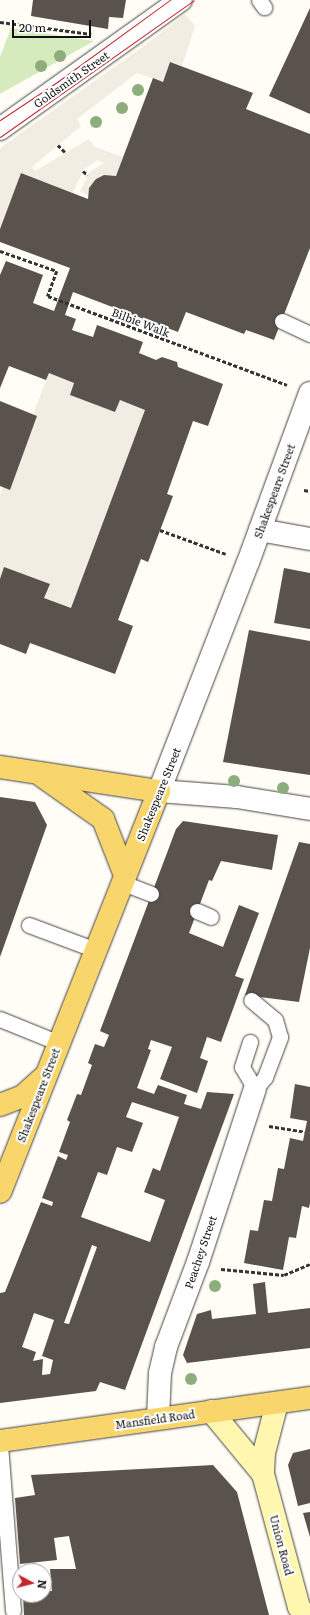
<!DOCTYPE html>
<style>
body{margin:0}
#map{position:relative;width:310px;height:1615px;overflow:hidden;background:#fffdf5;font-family:Literata,serif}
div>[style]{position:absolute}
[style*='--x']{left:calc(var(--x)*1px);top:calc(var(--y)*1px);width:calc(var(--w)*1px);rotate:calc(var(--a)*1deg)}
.green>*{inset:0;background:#d5ebbd}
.plaza>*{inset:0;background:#f1ede2}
.building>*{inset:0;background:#5a524d}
.path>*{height:2.5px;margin-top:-1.25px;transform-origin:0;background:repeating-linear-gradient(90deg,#333 0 4px,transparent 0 6px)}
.roads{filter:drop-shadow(0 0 1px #444) drop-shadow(0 0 1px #444)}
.lane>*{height:15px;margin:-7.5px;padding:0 7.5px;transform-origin:7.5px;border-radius:7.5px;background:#fff}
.street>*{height:22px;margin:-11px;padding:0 11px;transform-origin:11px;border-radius:11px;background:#fff}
.secondary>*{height:22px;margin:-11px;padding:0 11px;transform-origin:11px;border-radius:11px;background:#fff6b0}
.primary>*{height:22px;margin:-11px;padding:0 11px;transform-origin:11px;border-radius:11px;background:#f9d66b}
.tram>*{height:1px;margin:-0.5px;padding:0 0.5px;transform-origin:0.5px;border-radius:0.5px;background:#c4262e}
.trees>*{width:12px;height:12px;margin:-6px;border-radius:50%;background:#8dad7f}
span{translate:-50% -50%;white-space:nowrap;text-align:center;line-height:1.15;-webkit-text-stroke:4px #fff;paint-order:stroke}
.street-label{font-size:11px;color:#111}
.north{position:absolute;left:12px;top:1563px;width:40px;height:40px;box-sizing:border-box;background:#fff;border:1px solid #a0a0a0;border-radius:50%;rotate:97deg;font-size:11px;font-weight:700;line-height:16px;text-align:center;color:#111}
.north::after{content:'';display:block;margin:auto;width:14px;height:18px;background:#c4262e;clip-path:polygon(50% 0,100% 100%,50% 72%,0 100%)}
.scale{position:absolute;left:12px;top:20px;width:79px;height:18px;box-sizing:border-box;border:2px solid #111;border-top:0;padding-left:5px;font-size:12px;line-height:14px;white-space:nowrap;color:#111;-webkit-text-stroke:3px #fff;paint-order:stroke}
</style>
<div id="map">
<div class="green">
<div style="clip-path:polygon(11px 28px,94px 41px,0 94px,0 57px)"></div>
</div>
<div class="plaza">
<div style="clip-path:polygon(185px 14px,195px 26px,182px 66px,170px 62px,163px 82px,137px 73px,77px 119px,81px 126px,32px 167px,35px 171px,89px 139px,95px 147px,123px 157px,116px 176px,104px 175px,96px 179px,89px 188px,88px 195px,80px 191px,90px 172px,104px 163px,98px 160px,84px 169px,73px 193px,21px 173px,0 229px,0 148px,144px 46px)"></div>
<div style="clip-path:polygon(49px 373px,74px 383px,70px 395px,115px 412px,120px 400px,145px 410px,71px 608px,44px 598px,49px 585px,0 579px,0 495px,3px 487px,10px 490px,37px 416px,33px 414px)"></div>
</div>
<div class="building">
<div style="clip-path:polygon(33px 0,126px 0,123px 18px,109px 17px,108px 29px,31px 16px)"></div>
<div style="clip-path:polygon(310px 8px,310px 114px,269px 96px)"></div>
<div style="clip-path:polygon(170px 62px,253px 93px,246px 109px,310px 134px,310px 248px,274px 340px,246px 330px,244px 334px,186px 312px,178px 332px,73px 292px,65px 315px,76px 319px,72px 330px,93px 337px,97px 325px,143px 342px,139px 353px,156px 360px,162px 357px,177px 362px,178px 367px,223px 384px,208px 426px,193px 421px,167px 494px,173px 496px,150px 557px,148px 562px,141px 559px,118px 620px,133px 626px,115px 674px,30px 643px,26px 654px,0 644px,0 579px,4px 567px,50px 584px,44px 598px,71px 608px,145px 410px,120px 400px,115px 412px,70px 395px,74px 383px,49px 373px,46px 380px,9px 366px,0 388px,0 275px,6px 261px,43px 275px,33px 303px,54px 311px,70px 268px,0 242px,0 229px,21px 173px,88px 199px,89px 188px,96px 179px,104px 175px,116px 176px,153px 78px,163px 82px)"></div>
<div style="clip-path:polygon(0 401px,37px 416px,10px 490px,0 486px)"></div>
<div style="clip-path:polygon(284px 568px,310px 573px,310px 629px,274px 623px)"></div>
<div style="clip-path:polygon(249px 630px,310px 641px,310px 775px,223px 762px)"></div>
<div style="clip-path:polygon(0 797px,35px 802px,47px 825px,0 957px)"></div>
<div style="clip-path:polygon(evenodd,183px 821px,278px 835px,272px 870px,221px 861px,212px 881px,209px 880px,189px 933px,223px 947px,239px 905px,259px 913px,235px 976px,244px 979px,221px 1042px,207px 1037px,200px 1058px,208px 1061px,197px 1093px,160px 1079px,172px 1047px,151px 1040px,148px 1049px,151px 1050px,137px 1088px,154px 1094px,158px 1085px,187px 1095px,184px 1104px,201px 1109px,207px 1092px,234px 1094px,125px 1390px,100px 1382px,96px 1391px,0 1403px,0 1293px,5px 1292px,41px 1202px,52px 1206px,53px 1202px,42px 1198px,58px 1156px,66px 1160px,68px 1155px,59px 1152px,70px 1122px,67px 1120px,77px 1094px,81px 1095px,92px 1065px,88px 1063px,95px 1044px,104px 1047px,109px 1035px,100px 1031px,176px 829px,183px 821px,132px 1102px,179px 1117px,160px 1171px,153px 1168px,144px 1192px,165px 1200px,150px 1242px,81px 1217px,98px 1172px,107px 1175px,117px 1147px,132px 1152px,143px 1123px,126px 1117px,132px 1102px,183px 821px,92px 1245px,97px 1247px,69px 1324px,64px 1323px,92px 1245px,183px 821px,34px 1313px,54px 1320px,42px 1356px,53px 1360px,50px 1374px,42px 1375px,43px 1359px,33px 1361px,36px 1352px,22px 1347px,34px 1313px)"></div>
<div style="clip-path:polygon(299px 842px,310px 844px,310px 948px,299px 1002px,245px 995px)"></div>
<div style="clip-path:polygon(295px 1084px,310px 1087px,310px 1203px,309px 1208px,302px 1206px,296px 1238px,289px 1237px,283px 1270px,244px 1263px,250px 1230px,258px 1231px,264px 1200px,272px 1201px,278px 1168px,284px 1169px,290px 1138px,303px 1141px,307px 1121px,290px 1118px)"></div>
<div style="clip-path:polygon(265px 1282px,268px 1313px,310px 1308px,310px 1348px,187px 1363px,183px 1355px,197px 1314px,211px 1310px,212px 1319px,256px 1314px,253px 1284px)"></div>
<div style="clip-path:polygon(310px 1449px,310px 1503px,298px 1506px,288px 1465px,293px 1453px)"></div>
<div style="clip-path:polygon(213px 1465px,237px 1492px,269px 1615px,24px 1615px,23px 1595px,44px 1595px,44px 1591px,52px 1591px,50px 1569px,76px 1569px,69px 1536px,54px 1538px,57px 1560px,20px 1564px,15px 1498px,35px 1495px,31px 1475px)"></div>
<div style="clip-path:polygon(310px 1512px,310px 1537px,303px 1513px)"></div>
</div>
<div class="path">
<div style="--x:0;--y:22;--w:92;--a:7.5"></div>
<div style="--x:58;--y:145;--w:10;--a:45"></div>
<div style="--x:83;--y:171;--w:6;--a:39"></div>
<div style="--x:0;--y:251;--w:60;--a:19.3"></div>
<div style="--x:57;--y:271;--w:27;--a:110"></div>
<div style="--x:48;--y:296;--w:255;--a:20.4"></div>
<div style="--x:304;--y:490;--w:6;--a:9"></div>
<div style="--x:160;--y:530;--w:70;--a:20"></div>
<div style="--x:269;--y:1126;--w:36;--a:9"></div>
<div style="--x:221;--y:1269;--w:63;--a:5.4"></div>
<div style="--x:284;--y:1275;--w:28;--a:-23"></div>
</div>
<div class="roads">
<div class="lane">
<div style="--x:259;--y:0;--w:9;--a:54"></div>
<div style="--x:282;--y:321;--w:31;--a:25"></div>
<div style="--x:123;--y:883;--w:30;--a:21"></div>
<div style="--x:197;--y:911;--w:15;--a:23"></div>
<div style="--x:29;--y:925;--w:72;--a:20.5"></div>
<div style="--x:0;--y:1019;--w:64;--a:22.1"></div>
<div style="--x:250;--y:1042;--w:26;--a:108"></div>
<div style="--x:242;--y:1067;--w:26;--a:59"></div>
<div style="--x:255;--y:1089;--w:16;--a:-50"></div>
<div style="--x:265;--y:1077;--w:43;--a:-69.4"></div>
<div style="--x:280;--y:1037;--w:18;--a:-106"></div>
<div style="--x:275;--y:1020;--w:31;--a:-140"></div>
<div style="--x:0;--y:1445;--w:166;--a:85.5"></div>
</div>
<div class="street">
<div style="--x:0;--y:129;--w:222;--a:-35.5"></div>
<div style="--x:310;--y:393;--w:180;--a:110.1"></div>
<div style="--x:248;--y:562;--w:246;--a:111.2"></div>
<div style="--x:159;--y:791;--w:78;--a:4.4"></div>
<div style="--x:237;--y:797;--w:74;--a:9.3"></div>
<div style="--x:260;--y:530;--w:51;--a:10.2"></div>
<div style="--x:158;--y:1418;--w:45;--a:-87.5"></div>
<div style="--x:160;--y:1373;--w:27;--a:-77"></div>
<div style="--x:166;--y:1347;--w:91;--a:-69.4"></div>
<div style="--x:198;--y:1262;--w:182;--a:-71.8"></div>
</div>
<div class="secondary">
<div style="--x:277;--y:1403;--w:52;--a:104.6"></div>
<div style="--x:264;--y:1453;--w:21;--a:93"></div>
<div style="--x:263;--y:1474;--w:138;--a:74.9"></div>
<div style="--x:299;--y:1607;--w:9;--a:58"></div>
<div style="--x:211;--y:1411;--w:82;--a:50.5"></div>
</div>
<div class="primary">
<div style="--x:0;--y:767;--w:161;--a:8.6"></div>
<div style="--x:159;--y:791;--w:431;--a:111.6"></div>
<div style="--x:42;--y:776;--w:75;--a:35.2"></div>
<div style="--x:103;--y:819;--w:60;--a:68.6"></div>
<div style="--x:0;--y:1105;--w:25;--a:-21"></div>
<div style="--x:23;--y:1096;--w:27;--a:-42"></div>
<div style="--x:0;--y:1441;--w:313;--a:-7.9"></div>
</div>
</div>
<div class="tram">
<div style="--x:0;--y:120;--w:69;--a:-33.7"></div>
<div style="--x:57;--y:82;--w:140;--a:-36"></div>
<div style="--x:0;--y:137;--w:237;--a:-35.2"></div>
</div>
<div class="trees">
<div style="left:60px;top:56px"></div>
<div style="left:41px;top:66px"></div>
<div style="left:138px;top:90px"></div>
<div style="left:122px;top:108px"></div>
<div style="left:96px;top:122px"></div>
<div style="left:234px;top:781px"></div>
<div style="left:283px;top:788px"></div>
<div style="left:215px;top:1286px"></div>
<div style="left:191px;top:1379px"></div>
</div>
<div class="street-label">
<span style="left:71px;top:79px;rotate:-35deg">Goldsmith Street</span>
<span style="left:141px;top:322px;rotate:21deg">Bilbie Walk</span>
<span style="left:274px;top:491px;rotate:-70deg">Shakespeare Street</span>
<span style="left:158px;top:794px;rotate:-68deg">Shakespeare Street</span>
<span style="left:38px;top:1095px;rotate:-69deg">Shakespeare Street</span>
<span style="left:200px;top:1252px;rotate:-71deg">Peachey Street</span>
<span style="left:155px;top:1419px;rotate:-8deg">Mansfield Road</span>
<span style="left:282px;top:1545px;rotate:75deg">Union Road</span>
</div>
<div class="north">N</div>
<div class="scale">20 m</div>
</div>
